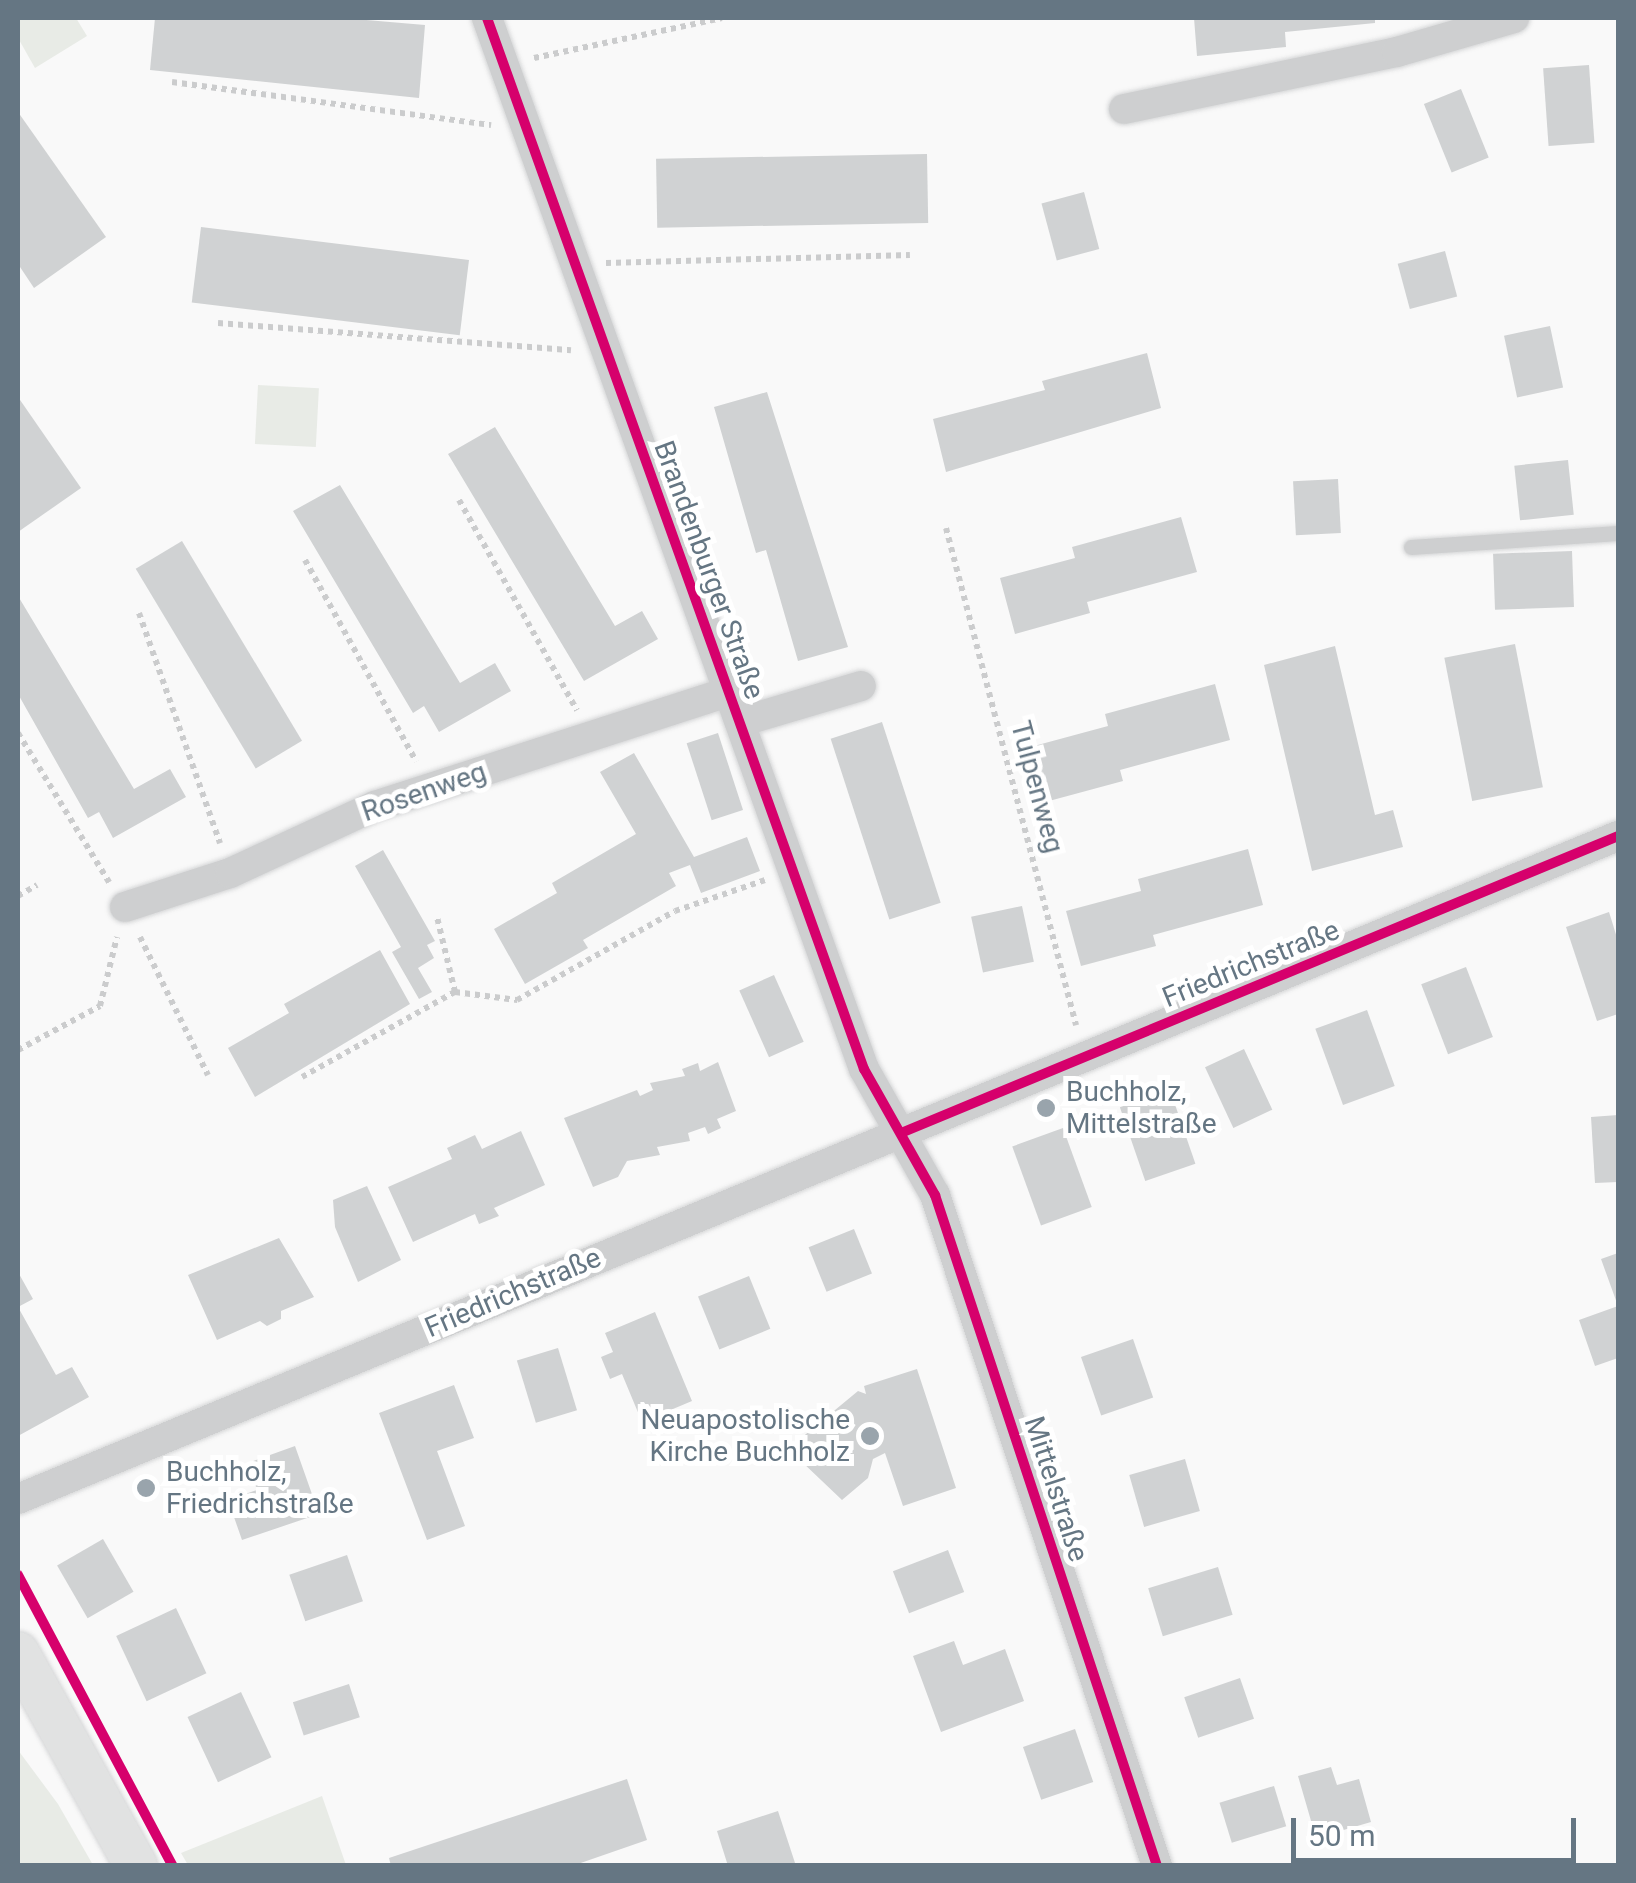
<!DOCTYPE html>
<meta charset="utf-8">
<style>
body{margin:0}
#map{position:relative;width:1636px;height:1883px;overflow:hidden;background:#f9f9f9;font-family:Roboto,sans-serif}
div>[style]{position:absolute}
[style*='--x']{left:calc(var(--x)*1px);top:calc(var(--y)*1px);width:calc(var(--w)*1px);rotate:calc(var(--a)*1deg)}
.green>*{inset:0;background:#e8ebe6;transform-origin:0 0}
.building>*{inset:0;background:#d0d2d3;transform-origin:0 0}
.path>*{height:6px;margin-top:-3px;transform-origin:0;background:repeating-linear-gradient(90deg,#cbcccd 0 5px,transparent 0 10px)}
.roads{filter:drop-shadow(0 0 2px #d5d6d7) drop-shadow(0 0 2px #d5d6d7)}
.service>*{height:15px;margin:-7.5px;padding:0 7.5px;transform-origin:7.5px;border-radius:7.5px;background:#cecfd0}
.minor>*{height:30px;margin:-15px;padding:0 15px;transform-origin:15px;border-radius:15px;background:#cecfd0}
.secondary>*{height:42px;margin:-21px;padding:0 21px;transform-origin:21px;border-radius:21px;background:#e1e2e2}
.cycleway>*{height:10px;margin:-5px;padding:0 5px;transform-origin:5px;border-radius:5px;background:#d6006c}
.dots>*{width:28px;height:28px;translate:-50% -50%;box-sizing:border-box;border:5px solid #fff;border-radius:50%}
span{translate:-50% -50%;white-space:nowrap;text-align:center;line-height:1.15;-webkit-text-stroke:10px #fff;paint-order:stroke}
.street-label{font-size:28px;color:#657683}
.poi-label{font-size:28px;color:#657683}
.left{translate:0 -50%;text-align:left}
.right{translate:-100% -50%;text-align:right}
.frame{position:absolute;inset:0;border:20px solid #657683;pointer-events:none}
.scale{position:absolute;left:1291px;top:1818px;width:285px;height:45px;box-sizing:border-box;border:5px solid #657683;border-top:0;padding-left:12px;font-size:30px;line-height:35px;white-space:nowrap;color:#657683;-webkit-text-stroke:8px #fff;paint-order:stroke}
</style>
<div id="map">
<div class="green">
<div style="clip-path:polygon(18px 18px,76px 18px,87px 36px,35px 68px,18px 38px)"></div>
<div style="left:258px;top:385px;width:61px;height:59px;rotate:3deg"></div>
<div style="clip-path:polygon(18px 1750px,58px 1804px,93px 1865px,18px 1865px)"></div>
<div style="clip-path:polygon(322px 1796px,346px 1865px,188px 1865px,181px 1853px)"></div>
</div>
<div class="building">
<div style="clip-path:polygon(155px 18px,343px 18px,425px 25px,419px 98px,150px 70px)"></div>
<div style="clip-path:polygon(1194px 18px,1375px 18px,1375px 23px,1285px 32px,1286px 47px,1197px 56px)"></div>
<div style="left:1589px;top:65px;width:78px;height:46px;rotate:86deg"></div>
<div style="left:1461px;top:89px;width:74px;height:40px;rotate:68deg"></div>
<div style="clip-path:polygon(18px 112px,106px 237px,34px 288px,18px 264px)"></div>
<div style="left:927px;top:154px;width:69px;height:271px;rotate:89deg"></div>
<div style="left:1084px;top:192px;width:59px;height:44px;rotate:75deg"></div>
<div style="left:201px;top:227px;width:270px;height:76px;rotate:7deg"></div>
<div style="left:1445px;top:251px;width:47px;height:49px;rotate:75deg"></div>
<div style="left:1550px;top:326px;width:63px;height:47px;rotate:78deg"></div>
<div style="clip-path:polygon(1147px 353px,1161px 408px,946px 472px,933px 419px,1045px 390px,1042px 381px)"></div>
<div style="clip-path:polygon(767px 392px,848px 647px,798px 661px,766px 550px,756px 553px,714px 407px)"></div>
<div style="clip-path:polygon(18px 397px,81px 488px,18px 532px)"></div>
<div style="clip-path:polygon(495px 427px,615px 626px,642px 611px,658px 639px,584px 681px,448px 454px)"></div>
<div style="left:1568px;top:460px;width:55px;height:54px;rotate:84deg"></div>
<div style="left:1338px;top:479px;width:54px;height:45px;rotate:87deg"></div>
<div style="clip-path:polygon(340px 485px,460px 683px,495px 663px,511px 691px,439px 732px,424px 706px,413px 713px,293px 511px)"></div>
<div style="clip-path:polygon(1181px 517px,1197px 572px,1087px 602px,1090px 613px,1015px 634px,1000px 578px,1075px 558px,1072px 547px)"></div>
<div style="left:182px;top:541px;width:233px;height:54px;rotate:59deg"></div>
<div style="left:1572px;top:551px;width:56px;height:79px;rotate:88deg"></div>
<div style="clip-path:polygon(18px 596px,134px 789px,170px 769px,186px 797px,113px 838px,99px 812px,88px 818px,18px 694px)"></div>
<div style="left:1515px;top:644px;width:146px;height:72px;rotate:79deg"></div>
<div style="clip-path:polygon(1335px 646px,1375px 815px,1393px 810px,1403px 847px,1312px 871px,1264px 665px)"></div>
<div style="clip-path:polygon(1215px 684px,1230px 740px,1120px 770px,1123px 781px,1049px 801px,1034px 746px,1108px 726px,1105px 714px)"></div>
<div style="left:882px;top:722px;width:190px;height:54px;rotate:72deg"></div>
<div style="left:718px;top:733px;width:81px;height:33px;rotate:72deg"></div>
<div style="clip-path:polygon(634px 753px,694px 857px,747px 837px,760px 871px,701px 893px,690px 865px,669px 873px,676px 886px,583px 940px,588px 948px,525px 984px,494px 929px,557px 893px,552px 883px,636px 834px,600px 772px)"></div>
<div style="clip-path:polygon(1248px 849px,1263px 905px,1153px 935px,1156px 946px,1081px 966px,1066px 911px,1141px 891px,1138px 879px)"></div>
<div style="clip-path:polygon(383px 850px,435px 941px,427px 945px,434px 958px,418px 968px,432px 992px,419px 999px,392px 952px,401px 947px,355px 866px)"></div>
<div style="left:1022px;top:906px;width:57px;height:52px;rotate:78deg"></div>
<div style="clip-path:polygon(1609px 912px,1618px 941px,1618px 1014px,1597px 1021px,1566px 927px)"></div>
<div style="clip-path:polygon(380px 950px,410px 1004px,255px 1097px,228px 1048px,289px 1013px,284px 1004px)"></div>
<div style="left:1466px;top:967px;width:75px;height:48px;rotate:69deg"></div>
<div style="left:774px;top:975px;width:73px;height:38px;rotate:66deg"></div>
<div style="left:1367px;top:1010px;width:81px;height:55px;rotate:70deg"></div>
<div style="left:1244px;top:1049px;width:67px;height:43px;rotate:65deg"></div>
<div style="clip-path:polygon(718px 1062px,736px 1111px,717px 1119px,721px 1128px,708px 1134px,705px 1127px,688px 1133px,690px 1141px,657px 1147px,660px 1155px,627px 1161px,618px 1177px,593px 1187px,564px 1118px,637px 1090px,640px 1096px,653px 1090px,650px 1083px,685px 1076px,682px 1069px,698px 1063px,700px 1071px)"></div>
<div style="left:1170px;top:1090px;width:78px;height:53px;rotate:71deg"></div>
<div style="clip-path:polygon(1618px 1115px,1618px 1182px,1595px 1183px,1591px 1117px)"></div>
<div style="left:1063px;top:1128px;width:84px;height:54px;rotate:70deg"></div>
<div style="clip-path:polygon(521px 1131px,545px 1185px,494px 1208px,499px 1216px,479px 1224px,475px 1214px,413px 1242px,388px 1187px,452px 1159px,447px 1148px,475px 1135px,482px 1149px)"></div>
<div style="clip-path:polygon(367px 1186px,401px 1260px,358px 1282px,335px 1227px,333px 1200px)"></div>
<div style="left:854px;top:1229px;width:48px;height:49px;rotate:68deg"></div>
<div style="clip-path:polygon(279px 1238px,314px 1297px,281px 1311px,281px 1319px,267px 1326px,260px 1321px,217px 1340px,188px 1275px)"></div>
<div style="clip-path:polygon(1618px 1253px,1618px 1358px,1595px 1366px,1579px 1320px,1618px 1306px,1601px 1259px)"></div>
<div style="clip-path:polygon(18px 1272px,33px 1299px,18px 1307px,56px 1375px,72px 1367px,89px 1397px,18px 1436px)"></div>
<div style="left:749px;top:1276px;width:57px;height:55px;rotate:68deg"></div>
<div style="clip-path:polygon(655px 1312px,692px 1401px,642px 1422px,622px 1374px,610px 1379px,601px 1357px,613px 1352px,605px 1333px)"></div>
<div style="left:1133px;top:1339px;width:62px;height:55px;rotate:71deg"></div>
<div style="left:558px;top:1348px;width:65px;height:43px;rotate:73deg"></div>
<div style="clip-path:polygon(917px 1369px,956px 1488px,903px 1506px,885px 1453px,873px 1459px,868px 1478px,842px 1500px,801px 1461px,800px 1439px,858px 1391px,866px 1394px,864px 1386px)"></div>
<div style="clip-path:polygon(454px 1385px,474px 1438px,437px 1451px,465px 1526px,427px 1540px,379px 1413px)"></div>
<div style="clip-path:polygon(295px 1446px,319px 1514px,242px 1540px,228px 1500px,257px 1490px,248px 1463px)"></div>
<div style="left:1185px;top:1459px;width:54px;height:58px;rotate:74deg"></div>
<div style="left:103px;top:1539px;width:61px;height:53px;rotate:60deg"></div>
<div style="left:948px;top:1550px;width:45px;height:59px;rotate:69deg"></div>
<div style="left:347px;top:1555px;width:49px;height:61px;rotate:71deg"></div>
<div style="left:1218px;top:1567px;width:50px;height:73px;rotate:73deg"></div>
<div style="left:176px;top:1608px;width:72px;height:66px;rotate:65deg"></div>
<div style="clip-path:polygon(954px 1641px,963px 1665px,1005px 1649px,1024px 1701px,941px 1732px,913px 1656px)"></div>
<div style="left:1240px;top:1678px;width:43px;height:59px;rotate:71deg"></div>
<div style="left:349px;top:1684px;width:35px;height:59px;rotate:72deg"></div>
<div style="left:241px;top:1692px;width:72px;height:59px;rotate:65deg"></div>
<div style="left:1075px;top:1729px;width:56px;height:55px;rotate:71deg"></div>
<div style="clip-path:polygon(1331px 1767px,1337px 1785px,1359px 1779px,1371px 1822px,1316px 1838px,1298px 1776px)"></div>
<div style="clip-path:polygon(627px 1779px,647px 1840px,572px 1866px,391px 1866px,389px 1858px)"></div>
<div style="left:1274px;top:1786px;width:42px;height:57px;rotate:73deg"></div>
<div style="clip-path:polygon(778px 1811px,796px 1866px,728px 1866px,717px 1831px)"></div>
</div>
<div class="path">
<div style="--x:534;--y:58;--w:192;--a:-12"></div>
<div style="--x:172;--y:82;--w:322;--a:7.7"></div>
<div style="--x:606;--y:263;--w:304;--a:-1.5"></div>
<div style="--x:218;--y:323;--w:354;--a:4.4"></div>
<div style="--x:459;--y:500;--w:241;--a:60.7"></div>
<div style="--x:946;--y:528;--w:514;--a:75.34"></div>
<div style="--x:305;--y:560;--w:230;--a:61.1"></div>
<div style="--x:139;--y:613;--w:244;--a:70.6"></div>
<div style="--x:18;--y:733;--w:175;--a:58.6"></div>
<div style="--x:18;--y:896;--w:22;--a:-30"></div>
<div style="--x:140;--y:937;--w:154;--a:63.8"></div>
<div style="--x:455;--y:992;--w:63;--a:7.4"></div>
<div style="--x:517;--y:1000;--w:181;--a:-29.4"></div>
<div style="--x:675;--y:911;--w:95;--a:-19"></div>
<div style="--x:18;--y:1050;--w:93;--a:-28.2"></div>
<div style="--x:100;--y:1006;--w:71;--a:-76.2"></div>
<div style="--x:302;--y:1077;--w:175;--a:-29.1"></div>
<div style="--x:455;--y:992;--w:77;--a:-103.5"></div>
</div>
<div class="roads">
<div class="service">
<div style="--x:1411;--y:547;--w:207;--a:-3.9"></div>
</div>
<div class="minor">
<div style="--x:487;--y:18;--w:1117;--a:70.27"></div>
<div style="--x:864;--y:1069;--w:145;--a:60.6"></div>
<div style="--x:935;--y:1195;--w:707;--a:71.69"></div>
<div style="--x:1124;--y:109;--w:279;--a:-11.8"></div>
<div style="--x:1397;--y:52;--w:122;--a:-16.2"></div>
<div style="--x:740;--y:722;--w:126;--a:-16.6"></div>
<div style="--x:125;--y:907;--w:110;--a:-17.9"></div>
<div style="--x:230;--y:873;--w:160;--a:-24.8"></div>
<div style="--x:375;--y:806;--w:372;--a:-17.9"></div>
<div style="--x:18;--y:1499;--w:1732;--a:-22.51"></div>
</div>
<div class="secondary">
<div style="--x:18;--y:1653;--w:244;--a:61"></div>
</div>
</div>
<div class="cycleway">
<div style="--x:487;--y:18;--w:1117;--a:70.27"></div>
<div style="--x:864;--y:1069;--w:145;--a:60.6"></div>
<div style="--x:935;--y:1195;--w:707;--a:71.69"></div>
<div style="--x:901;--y:1133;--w:776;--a:-22.5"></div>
<div style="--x:18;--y:1575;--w:330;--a:62"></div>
</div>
<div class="dots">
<div style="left:1046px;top:1108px;background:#99a4ac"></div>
<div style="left:870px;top:1436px;background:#99a4ac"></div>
<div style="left:146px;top:1488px;background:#99a4ac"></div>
</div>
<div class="street-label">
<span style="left:709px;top:570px;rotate:70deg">Brandenburger Straße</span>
<span style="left:1037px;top:787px;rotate:75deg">Tulpenweg</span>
<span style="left:424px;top:792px;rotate:-19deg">Rosenweg</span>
<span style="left:1251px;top:964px;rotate:-22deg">Friedrichstraße</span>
<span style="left:513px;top:1293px;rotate:-23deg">Friedrichstraße</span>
<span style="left:1056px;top:1489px;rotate:72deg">Mittelstraße</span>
</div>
<div class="poi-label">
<span class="left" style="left:1066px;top:1108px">Buchholz,<br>Mittelstraße</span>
<span class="right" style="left:850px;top:1436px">Neuapostolische<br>Kirche Buchholz</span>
<span class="left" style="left:166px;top:1488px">Buchholz,<br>Friedrichstraße</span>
</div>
<div class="frame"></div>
<div class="scale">50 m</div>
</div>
